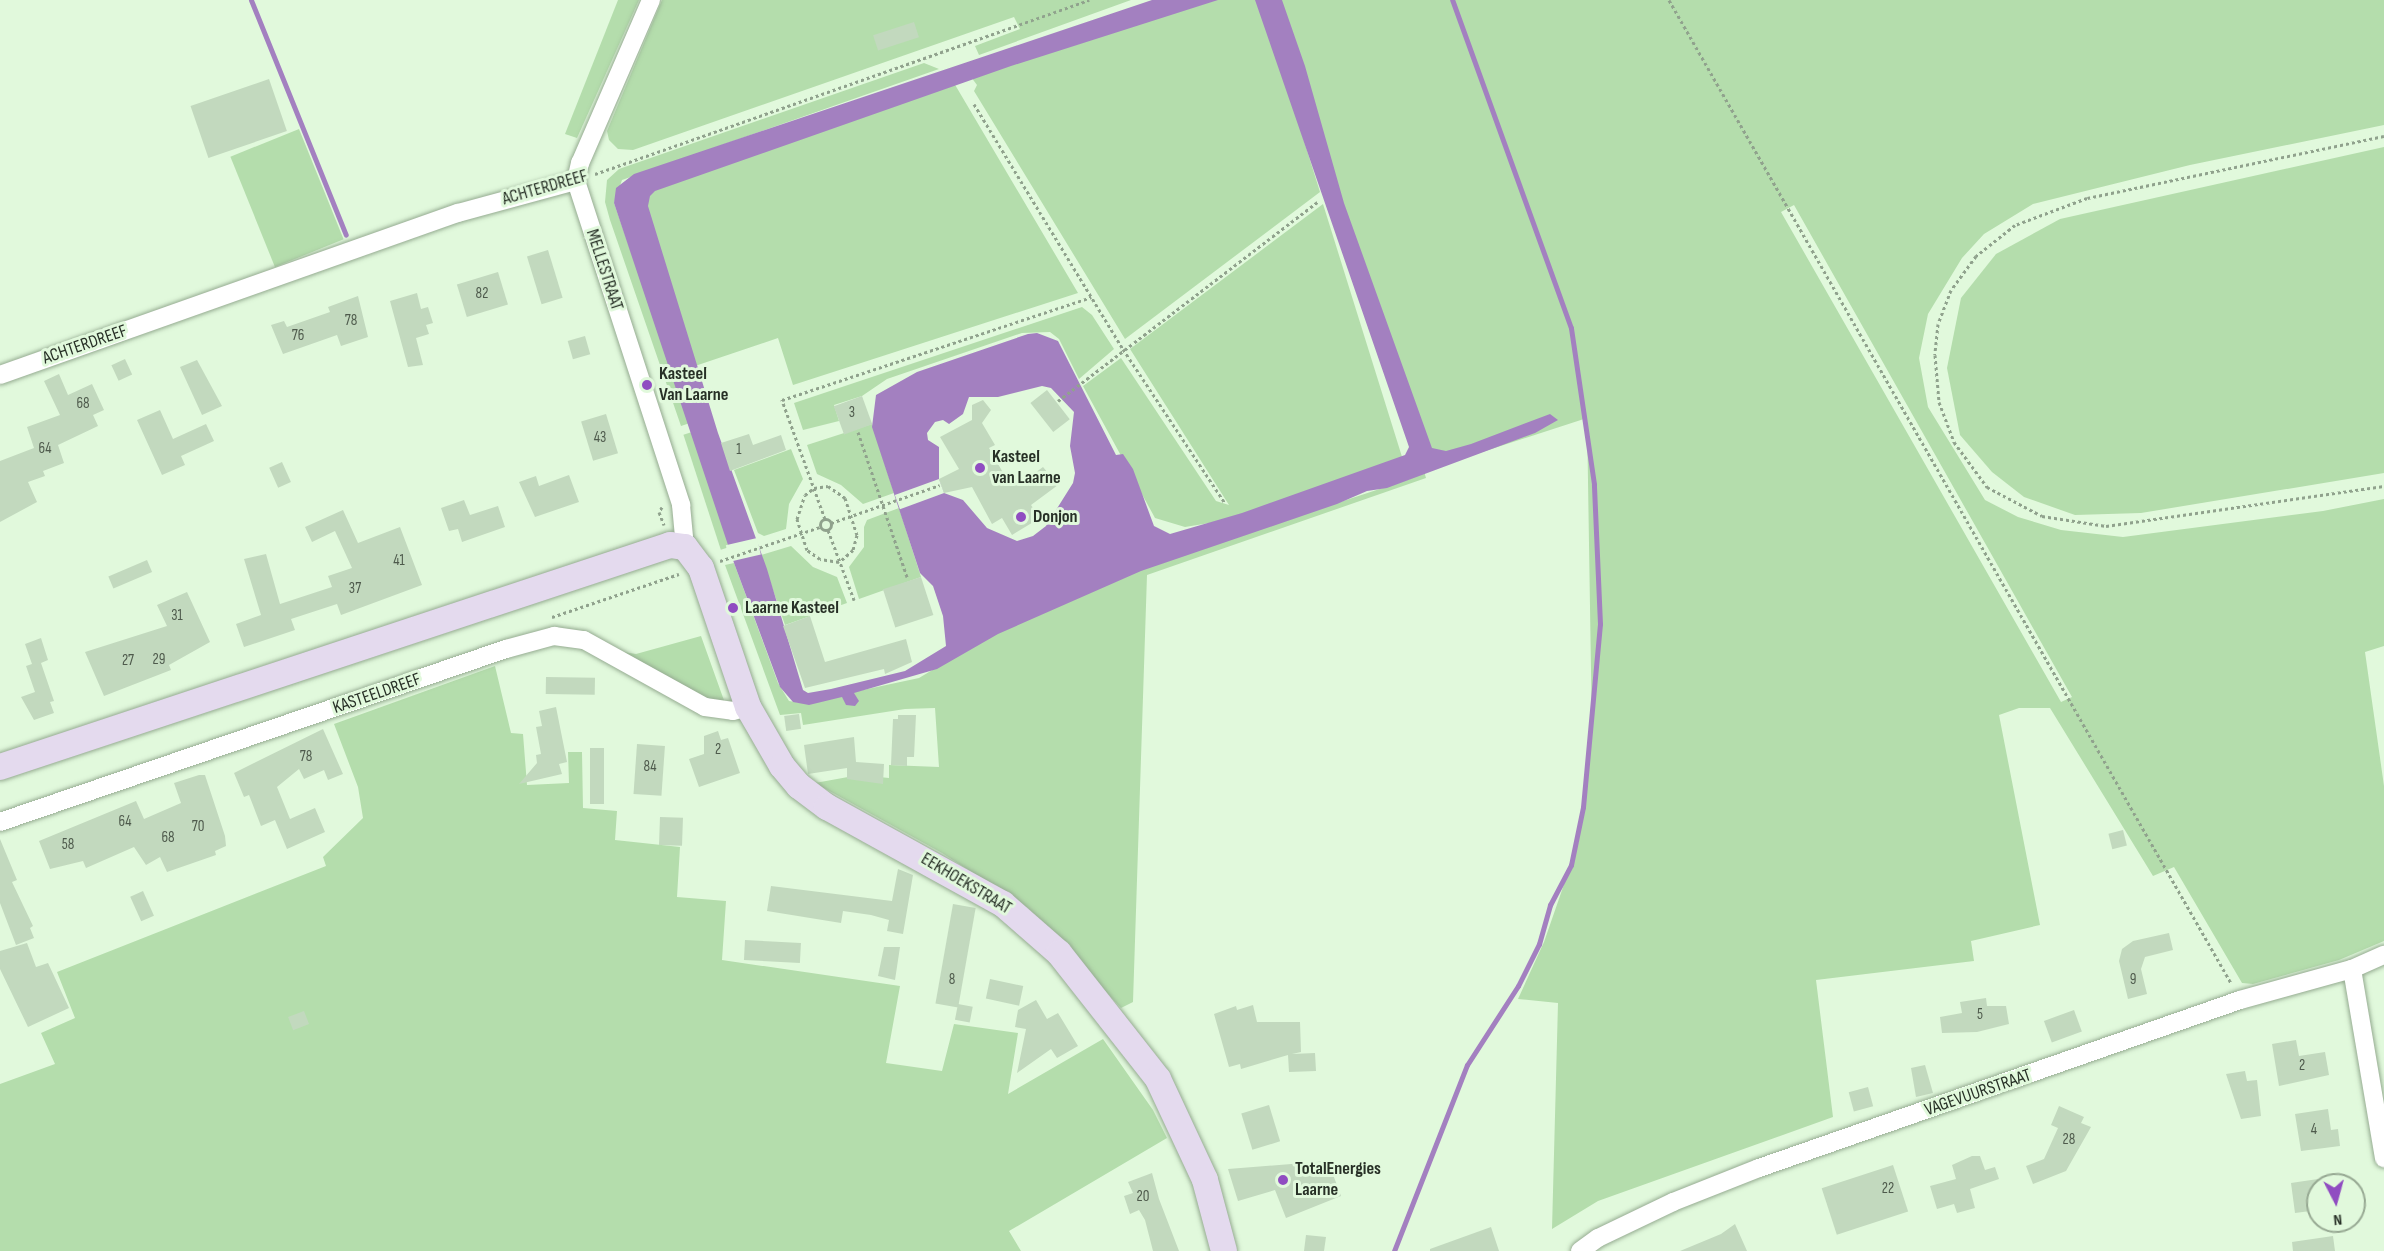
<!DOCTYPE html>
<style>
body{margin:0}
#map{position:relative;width:2384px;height:1251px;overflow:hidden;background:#e1f9dc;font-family:"Sofia Sans Condensed",sans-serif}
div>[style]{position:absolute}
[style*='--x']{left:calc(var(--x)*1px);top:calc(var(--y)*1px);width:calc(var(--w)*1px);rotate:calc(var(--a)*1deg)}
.green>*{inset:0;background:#b4ddac;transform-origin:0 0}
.water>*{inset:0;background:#a380c0}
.pier>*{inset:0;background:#e1f9dc;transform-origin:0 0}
.stream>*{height:5px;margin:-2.5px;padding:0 2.5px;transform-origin:2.5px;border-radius:2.5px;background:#a380c0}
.building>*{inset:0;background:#c2d9be;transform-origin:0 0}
.path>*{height:3px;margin-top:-1.5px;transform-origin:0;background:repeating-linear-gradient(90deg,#90a28d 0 3px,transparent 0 6px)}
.path>.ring{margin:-1.5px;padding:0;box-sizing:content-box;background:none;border:3px solid #90a28d;border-radius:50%}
.roads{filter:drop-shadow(0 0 2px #95ab91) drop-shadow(0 0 2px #95ab91)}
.street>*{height:18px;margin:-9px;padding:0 9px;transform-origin:9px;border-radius:9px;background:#fff}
.secondary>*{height:26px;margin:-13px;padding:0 13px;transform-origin:13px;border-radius:13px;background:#e4daee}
.dots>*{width:16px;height:16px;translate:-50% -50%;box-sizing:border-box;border:3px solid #e1f9dc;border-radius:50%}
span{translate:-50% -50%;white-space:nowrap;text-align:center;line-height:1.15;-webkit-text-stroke:6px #e1f9dc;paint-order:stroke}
.number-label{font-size:15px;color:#4e5a4c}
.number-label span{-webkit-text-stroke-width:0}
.street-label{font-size:18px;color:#273026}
.poi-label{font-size:18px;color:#273026;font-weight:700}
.left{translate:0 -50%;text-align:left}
.north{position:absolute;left:2306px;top:1173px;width:60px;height:60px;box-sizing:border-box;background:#e1f9dc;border:2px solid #97a993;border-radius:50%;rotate:174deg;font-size:16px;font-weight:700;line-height:24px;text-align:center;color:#273026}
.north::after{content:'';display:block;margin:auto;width:21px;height:27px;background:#904dc1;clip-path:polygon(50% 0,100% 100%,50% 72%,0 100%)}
</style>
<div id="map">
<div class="green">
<div style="clip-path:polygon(618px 0,639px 0,577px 138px,565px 134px)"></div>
<div style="clip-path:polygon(662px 0,1131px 0,979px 55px,975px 46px,1020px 29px,1014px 17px,633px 150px,618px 149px,609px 140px,607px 131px)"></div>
<div style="clip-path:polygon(1191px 0,1260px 0,1320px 192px,1125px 339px,974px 91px,977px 85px,971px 77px)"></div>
<div style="clip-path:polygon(evenodd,1275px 0,2384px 0,2384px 125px,2190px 165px,2033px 204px,1984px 234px,1962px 258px,1928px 314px,1919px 358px,1928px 407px,1985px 500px,2018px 517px,2061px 530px,2123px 537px,2323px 511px,2384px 499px,2384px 646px,2365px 652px,2384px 786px,2384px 941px,2339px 960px,2253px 984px,2242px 983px,2174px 867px,2153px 876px,2050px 708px,2019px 708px,1999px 715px,2040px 925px,1971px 941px,1974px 961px,1816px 980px,1833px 1117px,1598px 1201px,1552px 1229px,1558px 1003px,1518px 999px,1544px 942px,1578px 844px,1592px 733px,1587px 418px,1424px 471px,1426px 478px,1147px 575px,1133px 1002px,1121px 1008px,1028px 908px,942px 853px,815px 783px,859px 775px,889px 778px,889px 765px,939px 767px,935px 708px,905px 709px,803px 725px,801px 713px,780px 715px,725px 565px,734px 563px,778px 683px,789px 701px,802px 703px,919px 678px,1029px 612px,1176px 556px,1410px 479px,1424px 471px,1275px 0,1794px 205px,2072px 697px,2061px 702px,1781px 212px,1794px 205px)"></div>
<div style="clip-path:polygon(924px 63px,939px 69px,622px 180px,614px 203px,690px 423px,681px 426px,610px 220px,605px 202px,607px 180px,619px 169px)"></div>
<div style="clip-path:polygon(954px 83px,1078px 293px,793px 385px,778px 338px,695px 366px,642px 203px,648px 190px)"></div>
<div style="left:299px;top:129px;width:119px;height:74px;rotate:68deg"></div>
<div style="clip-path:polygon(2384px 147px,2384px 473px,2141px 513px,2075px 515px,2024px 497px,1992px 472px,1960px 435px,1947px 368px,1961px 298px,1996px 254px,2060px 219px)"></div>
<div style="clip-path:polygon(1323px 204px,1403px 460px,1228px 520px,1185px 527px,1155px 518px,1083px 386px,1121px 358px,1216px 501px,1229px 505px,1130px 349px)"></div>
<div style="clip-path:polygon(1082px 307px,1092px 315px,1114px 349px,1079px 379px,1059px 339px,1050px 332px,1022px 333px,887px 379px,862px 396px,834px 405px,839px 421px,803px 430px,794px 403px)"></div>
<div style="clip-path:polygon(872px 424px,894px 493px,863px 504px,841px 485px,817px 474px,807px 445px)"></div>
<div style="left:692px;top:432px;width:121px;height:9px;rotate:72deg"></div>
<div style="clip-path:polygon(791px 449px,803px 479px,789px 504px,786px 529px,764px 536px,758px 533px,734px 470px)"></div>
<div style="clip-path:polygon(899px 508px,921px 577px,859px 599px,849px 567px,864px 547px,864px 527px,867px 520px)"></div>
<div style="clip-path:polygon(791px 546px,813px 567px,837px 577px,847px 603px,785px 625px,761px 555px)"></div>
<div style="clip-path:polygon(701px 636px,726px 706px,701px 700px,610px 650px,636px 654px)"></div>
<div style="clip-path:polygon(495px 666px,511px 733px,523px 734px,527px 785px,569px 783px,568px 752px,582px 752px,583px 808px,617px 811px,615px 840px,680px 847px,677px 897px,726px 901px,722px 960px,900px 986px,886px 1063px,942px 1071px,954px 1024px,1018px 1033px,1008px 1094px,1103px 1039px,1153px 1110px,1167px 1138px,1009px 1231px,1021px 1251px,0 1251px,0 1084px,55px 1064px,41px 1033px,75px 1018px,57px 972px,326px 866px,323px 857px,363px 818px,358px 787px,334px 724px)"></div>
</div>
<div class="water">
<div style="clip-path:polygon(evenodd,1152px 0,1218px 0,1011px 66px,655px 191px,650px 196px,648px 206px,718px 433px,767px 569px,803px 690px,808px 693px,831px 689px,905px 671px,946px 646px,943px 616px,933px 586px,920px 573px,872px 427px,876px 395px,917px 372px,1028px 334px,1037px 333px,1058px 341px,1116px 455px,1123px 454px,1133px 469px,1154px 526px,1170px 534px,1242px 513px,1405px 455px,1409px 447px,1255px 0,1282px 0,1305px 66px,1344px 203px,1432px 448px,1446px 451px,1471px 444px,1550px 414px,1558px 420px,1535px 433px,1387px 488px,1367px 491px,1337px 504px,1141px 571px,998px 634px,937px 669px,854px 693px,859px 701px,855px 706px,846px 705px,842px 697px,809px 705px,793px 702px,780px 687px,734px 563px,614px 203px,616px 188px,634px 174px,1152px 0,1042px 386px,1051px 388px,1074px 412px,1070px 446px,1075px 473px,1073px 483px,1046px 526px,1033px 536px,1017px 541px,987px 528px,963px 500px,944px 493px,939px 479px,939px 447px,928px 440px,927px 433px,935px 422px,943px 420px,949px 424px,963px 414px,969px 397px,998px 397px,1042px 386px)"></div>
</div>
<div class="pier">
<div style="left:939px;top:479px;width:15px;height:47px;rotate:70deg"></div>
<div style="left:757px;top:538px;width:17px;height:32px;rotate:77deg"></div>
</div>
<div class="stream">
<div style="--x:251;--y:0;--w:253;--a:68"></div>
<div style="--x:1394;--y:1251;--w:200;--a:-68.6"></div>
<div style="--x:1467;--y:1065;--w:94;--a:-57.2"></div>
<div style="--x:1518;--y:986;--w:47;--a:-63.4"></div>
<div style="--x:1539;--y:944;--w:41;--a:-74.2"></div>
<div style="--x:1550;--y:905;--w:45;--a:-62.3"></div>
<div style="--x:1571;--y:865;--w:59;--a:-78.3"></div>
<div style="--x:1583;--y:807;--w:184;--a:-84.7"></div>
<div style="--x:1600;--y:624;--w:140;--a:-92.5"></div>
<div style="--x:1594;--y:484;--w:158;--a:-98.4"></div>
<div style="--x:1571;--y:328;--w:349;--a:-109.9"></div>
</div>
<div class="building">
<div style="left:914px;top:22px;width:16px;height:43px;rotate:72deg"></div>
<div style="left:269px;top:79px;width:55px;height:83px;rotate:71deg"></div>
<div style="left:548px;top:250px;width:50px;height:22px;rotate:73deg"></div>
<div style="left:498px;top:272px;width:34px;height:43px;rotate:73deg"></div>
<div style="clip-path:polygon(417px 293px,421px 309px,428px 307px,433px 323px,426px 325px,429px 334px,416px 338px,423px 365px,408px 367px,390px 301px)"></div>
<div style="clip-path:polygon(358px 296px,368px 337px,341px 346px,337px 335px,283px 354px,271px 325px,284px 321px,287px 327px,330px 312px,328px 307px)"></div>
<div style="left:585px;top:336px;width:19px;height:18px;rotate:74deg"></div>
<div style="left:125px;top:359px;width:17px;height:15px;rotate:65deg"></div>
<div style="clip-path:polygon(197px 360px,222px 406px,202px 415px,180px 367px)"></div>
<div style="clip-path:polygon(59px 374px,68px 395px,92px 384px,104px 410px,93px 415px,98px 426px,58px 445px,64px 463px,43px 471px,45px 476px,28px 482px,37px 502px,0 522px,0 461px,34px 448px,27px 427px,60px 415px,44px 381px)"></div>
<div style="left:1047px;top:390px;width:37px;height:21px;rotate:52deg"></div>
<div style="left:862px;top:396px;width:30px;height:30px;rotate:70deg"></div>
<div style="clip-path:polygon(983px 400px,991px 410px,982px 423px,995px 445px,989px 448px,1010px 485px,1018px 480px,1020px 484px,1043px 467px,1058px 485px,1031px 505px,1040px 518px,1012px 535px,1002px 518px,992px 524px,972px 487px,944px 493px,939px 479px,959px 469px,940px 437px,972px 420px,972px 405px)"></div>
<div style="clip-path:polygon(160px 410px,173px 439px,206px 424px,214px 441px,181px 456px,185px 465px,162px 475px,137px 420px)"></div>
<div style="left:606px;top:414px;width:41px;height:26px;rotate:73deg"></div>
<div style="clip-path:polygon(749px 434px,753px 445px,781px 435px,786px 450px,730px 471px,721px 443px)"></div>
<div style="left:282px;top:462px;width:22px;height:14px;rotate:66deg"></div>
<div style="clip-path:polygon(569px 475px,579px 502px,535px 517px,519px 482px,536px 476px,539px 486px)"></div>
<div style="clip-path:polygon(464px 500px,470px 515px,498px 506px,505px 527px,462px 542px,458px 529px,449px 531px,441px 508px)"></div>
<div style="clip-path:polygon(343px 510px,358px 543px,400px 527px,422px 585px,341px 615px,337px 604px,291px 619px,295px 630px,244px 647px,236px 624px,261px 615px,244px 559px,266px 554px,280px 604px,332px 587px,328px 576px,352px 568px,335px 531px,312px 542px,305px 527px)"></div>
<div style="left:147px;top:560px;width:13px;height:42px;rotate:67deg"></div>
<div style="left:921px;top:577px;width:40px;height:40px;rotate:72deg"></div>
<div style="clip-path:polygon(187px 592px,210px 642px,169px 665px,171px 670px,104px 696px,85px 652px,167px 626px,157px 605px)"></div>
<div style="clip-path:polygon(810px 616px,825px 662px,906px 639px,912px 662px,885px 674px,884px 669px,805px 688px,783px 626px)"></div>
<div style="clip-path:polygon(41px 638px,48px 660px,41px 663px,54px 701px,50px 702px,54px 713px,34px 720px,21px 697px,35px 692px,26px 666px,32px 664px,25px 644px)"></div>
<div style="left:546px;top:677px;width:49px;height:17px;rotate:1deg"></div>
<div style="clip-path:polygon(556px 707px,567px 762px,559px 764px,562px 774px,519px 784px,537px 763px,536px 755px,541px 754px,536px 727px,542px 726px,539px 711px)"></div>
<div style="left:799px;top:714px;width:15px;height:15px;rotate:82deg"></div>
<div style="clip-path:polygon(898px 715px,916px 715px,914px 757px,907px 757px,907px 766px,891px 765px,893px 719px,898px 719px)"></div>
<div style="clip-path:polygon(323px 729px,343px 774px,328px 780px,324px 770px,304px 779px,299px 769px,277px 787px,290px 819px,315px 808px,325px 832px,287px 849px,275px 820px,261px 826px,249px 795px,244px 797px,234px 773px)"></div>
<div style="clip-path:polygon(718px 731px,721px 740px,728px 738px,740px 773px,699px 787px,689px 759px,704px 754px,704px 736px)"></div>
<div style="clip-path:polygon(854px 737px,856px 762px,884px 764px,883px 784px,847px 779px,847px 768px,808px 774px,804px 745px)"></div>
<div style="left:637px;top:744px;width:28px;height:50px;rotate:4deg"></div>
<div style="left:590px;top:748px;width:14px;height:56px"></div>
<div style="clip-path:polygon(199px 775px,205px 775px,225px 836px,226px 846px,215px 851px,216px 855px,167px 872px,160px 857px,146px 865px,134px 847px,86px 868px,83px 861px,50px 869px,39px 841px,136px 801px,144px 819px,181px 803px,174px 783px)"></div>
<div style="left:660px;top:817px;width:23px;height:28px;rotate:2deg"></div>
<div style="left:2123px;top:830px;width:16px;height:15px;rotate:76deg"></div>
<div style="clip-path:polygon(0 839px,17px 880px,12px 882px,33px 926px,30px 928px,34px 938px,16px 945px,0 903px)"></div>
<div style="clip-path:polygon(898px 869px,913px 875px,903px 934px,887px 931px,889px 920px,871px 915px,843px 911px,841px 923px,767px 911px,771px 886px,892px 901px)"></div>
<div style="left:143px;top:891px;width:27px;height:14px;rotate:66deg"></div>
<div style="left:953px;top:904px;width:23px;height:101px;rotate:10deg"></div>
<div style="clip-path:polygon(2169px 933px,2173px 950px,2145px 957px,2141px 969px,2147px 994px,2128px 999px,2119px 961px,2122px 949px,2133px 941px)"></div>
<div style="left:745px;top:940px;width:56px;height:20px;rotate:3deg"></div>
<div style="clip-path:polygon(27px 943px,36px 967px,48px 963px,69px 1008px,28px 1027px,0 969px,0 951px)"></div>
<div style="clip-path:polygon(884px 947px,900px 947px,895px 980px,878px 976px)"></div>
<div style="left:990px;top:979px;width:34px;height:20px;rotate:12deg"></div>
<div style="clip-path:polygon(1986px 998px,1987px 1006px,2006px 1006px,2009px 1024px,1977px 1032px,1942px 1033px,1940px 1017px,1962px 1013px,1960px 1002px)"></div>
<div style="clip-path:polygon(1036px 1000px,1047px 1019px,1058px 1013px,1078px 1046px,1057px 1058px,1051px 1049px,1017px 1073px,1026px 1029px,1015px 1027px,1018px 1010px)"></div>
<div style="left:958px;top:1004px;width:15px;height:16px;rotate:11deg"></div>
<div style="clip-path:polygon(1253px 1005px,1257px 1022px,1300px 1022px,1301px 1052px,1292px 1054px,1315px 1053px,1316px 1071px,1289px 1072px,1288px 1055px,1241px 1069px,1240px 1064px,1229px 1067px,1214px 1014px,1236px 1006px,1237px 1010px)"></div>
<div style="left:2074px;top:1010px;width:23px;height:32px;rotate:70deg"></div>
<div style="left:304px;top:1011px;width:14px;height:17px;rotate:69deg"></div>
<div style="clip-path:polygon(2296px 1040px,2299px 1056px,2325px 1052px,2329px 1075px,2279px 1086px,2272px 1044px)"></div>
<div style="clip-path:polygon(1925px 1065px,1933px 1093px,1916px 1097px,1911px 1068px)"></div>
<div style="clip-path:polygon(2245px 1071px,2247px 1081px,2257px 1080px,2261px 1116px,2241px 1119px,2226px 1074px)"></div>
<div style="left:1868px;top:1087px;width:20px;height:20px;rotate:75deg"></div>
<div style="left:1269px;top:1105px;width:38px;height:29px;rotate:73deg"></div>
<div style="clip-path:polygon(2059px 1106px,2084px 1117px,2081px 1123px,2091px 1127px,2066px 1171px,2033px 1184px,2026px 1166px,2044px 1159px,2058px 1128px,2051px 1125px)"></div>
<div style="clip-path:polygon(2328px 1109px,2331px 1130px,2338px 1129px,2340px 1146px,2301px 1151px,2295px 1114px)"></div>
<div style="clip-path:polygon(1972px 1156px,1980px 1156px,1985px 1170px,1995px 1167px,1999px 1179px,1970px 1189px,1975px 1208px,1957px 1213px,1954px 1204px,1937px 1209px,1930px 1186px,1956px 1179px,1952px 1165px)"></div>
<div style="clip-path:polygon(1328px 1161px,1341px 1196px,1286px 1218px,1275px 1190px,1238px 1201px,1228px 1169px)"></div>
<div style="left:1893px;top:1165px;width:49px;height:75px;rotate:72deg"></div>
<div style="clip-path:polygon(1152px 1173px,1159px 1199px,1179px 1251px,1153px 1251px,1145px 1220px,1139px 1210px,1130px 1214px,1124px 1196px,1133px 1193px,1128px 1182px)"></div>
<div style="clip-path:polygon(2318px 1179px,2318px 1210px,2295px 1213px,2291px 1183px)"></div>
<div style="clip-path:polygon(1735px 1224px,1747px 1251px,1680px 1251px,1721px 1234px)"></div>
<div style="clip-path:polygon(1491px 1227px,1499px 1251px,1430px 1251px,1430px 1249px)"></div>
<div style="clip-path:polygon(1306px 1235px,1326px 1237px,1324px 1251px,1304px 1251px)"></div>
<div style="clip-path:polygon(2333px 1236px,2335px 1251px,2293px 1251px,2292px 1242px)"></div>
</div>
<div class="path">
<div style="--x:1669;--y:0;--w:1132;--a:60.24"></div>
<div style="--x:974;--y:104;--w:287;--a:58.7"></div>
<div style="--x:1123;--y:349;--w:185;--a:56.5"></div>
<div style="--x:2384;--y:136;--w:303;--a:168.2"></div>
<div style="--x:2087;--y:198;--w:77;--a:159.4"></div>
<div style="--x:2015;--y:225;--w:50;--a:141.5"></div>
<div style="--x:1976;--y:256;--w:42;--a:126.3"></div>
<div style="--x:1951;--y:290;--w:36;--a:111"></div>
<div style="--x:1938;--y:324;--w:31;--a:96"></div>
<div style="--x:1935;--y:355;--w:47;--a:85.1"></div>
<div style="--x:1939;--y:402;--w:43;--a:69.4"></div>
<div style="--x:1954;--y:442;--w:56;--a:53.7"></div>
<div style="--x:1987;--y:487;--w:62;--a:27.8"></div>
<div style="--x:2042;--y:516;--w:65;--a:8.9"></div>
<div style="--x:2106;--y:526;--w:281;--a:-8.2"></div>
<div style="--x:595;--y:174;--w:524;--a:-19.4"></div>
<div style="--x:1058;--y:401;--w:327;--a:-37.5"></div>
<div style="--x:858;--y:432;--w:153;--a:71.3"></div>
<div style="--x:828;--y:486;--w:21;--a:35"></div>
<div style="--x:845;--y:498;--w:39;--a:72"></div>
<div style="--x:857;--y:535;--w:16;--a:105"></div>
<div style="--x:853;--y:550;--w:18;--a:139"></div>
<div style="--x:839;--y:562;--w:19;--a:-171"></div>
<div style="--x:820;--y:559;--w:16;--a:-145"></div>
<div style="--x:807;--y:550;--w:33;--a:-108"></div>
<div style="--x:797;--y:519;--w:25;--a:-72"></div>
<div style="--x:805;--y:495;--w:11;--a:-38"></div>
<div style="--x:814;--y:488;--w:14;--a:-8"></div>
<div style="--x:662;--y:507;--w:6;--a:121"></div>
<div style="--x:659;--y:512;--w:14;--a:69"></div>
<div style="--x:825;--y:519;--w:127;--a:-109.9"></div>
<div style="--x:782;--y:400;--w:326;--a:-18.4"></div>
<div class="ring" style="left:820.5px;top:519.5px;width:8px;height:8px"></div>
<div style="--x:831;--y:523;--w:115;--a:-19.2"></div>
<div style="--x:828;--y:530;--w:75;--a:69.6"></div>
<div style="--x:720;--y:561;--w:106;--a:-18.8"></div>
<div style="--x:552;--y:617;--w:134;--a:-18.7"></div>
</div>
<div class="roads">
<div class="street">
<div style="--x:651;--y:0;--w:178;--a:113.5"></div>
<div style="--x:580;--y:163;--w:18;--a:103"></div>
<div style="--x:576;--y:181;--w:341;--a:72"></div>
<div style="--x:681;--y:505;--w:42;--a:84.6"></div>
<div style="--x:0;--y:375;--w:486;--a:-19.5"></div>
<div style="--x:458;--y:213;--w:122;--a:-15.2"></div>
<div style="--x:0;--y:822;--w:535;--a:-18.88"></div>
<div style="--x:506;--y:649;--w:50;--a:-15.2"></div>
<div style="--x:554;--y:636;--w:30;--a:8"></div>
<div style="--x:584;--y:640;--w:138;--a:29"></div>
<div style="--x:705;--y:707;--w:28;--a:8"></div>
<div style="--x:733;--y:711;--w:16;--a:-15"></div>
<div style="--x:2352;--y:969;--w:192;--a:80.4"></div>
<div style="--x:1580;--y:1251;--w:22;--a:-36"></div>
<div style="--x:1598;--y:1238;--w:83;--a:-25.6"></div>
<div style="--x:1673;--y:1202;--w:92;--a:-21.6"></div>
<div style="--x:1759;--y:1168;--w:509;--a:-19.25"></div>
<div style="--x:2240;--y:1000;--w:116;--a:-15.5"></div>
<div style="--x:2352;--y:969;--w:35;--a:-24"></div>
</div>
<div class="secondary">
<div style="--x:0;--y:767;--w:706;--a:-18.33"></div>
<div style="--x:670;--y:545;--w:15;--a:8"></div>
<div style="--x:685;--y:547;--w:26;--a:53"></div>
<div style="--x:701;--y:568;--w:147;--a:71.3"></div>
<div style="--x:748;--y:707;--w:68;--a:60"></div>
<div style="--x:782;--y:766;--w:26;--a:50"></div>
<div style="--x:799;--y:786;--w:35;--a:37"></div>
<div style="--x:827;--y:807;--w:201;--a:28.9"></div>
<div style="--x:1003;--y:904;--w:74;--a:41.2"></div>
<div style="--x:1059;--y:953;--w:160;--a:51.8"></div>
<div style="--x:1158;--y:1079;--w:111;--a:65"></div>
<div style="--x:1205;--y:1180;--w:73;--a:75"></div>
</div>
</div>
<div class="dots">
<div style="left:647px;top:385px;background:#904dc1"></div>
<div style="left:980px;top:468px;background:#904dc1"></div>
<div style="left:1021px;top:517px;background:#904dc1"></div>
<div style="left:733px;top:608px;background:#904dc1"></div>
<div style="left:1283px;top:1180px;background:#904dc1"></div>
</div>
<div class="number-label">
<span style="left:482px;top:294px">82</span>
<span style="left:351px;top:321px">78</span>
<span style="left:298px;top:336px">76</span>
<span style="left:83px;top:404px">68</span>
<span style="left:852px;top:413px">3</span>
<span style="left:600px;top:438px">43</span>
<span style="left:45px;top:449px">64</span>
<span style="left:739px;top:450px">1</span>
<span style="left:399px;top:561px">41</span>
<span style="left:355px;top:589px">37</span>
<span style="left:177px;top:616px">31</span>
<span style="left:159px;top:660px">29</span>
<span style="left:128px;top:661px">27</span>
<span style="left:718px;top:750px">2</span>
<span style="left:306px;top:757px">78</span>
<span style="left:650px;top:767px">84</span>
<span style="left:125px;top:822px">64</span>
<span style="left:198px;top:827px">70</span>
<span style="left:168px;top:838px">68</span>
<span style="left:68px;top:845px">58</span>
<span style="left:952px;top:980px">8</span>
<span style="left:2133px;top:980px">9</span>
<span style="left:1980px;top:1015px">5</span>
<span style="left:2302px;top:1066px">2</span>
<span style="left:2314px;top:1130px">4</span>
<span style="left:2069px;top:1140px">28</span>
<span style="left:1888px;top:1189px">22</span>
<span style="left:1143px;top:1197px">20</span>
</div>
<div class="street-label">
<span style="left:545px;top:188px;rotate:-16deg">ACHTERDREEF</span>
<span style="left:604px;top:270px;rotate:72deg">MELLESTRAAT</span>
<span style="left:85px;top:345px;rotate:-19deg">ACHTERDREEF</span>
<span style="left:377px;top:694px;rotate:-19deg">KASTEELDREEF</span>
<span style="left:966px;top:884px;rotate:31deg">EEKHOEKSTRAAT</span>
<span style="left:1978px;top:1093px;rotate:-19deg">VAGEVUURSTRAAT</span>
</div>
<div class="poi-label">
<span class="left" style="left:659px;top:385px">Kasteel<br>Van Laarne</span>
<span class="left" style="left:992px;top:468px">Kasteel<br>van Laarne</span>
<span class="left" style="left:1033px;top:517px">Donjon</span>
<span class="left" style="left:745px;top:608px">Laarne Kasteel</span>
<span class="left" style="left:1295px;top:1180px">TotalEnergies<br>Laarne</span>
</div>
<div class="north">N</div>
</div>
